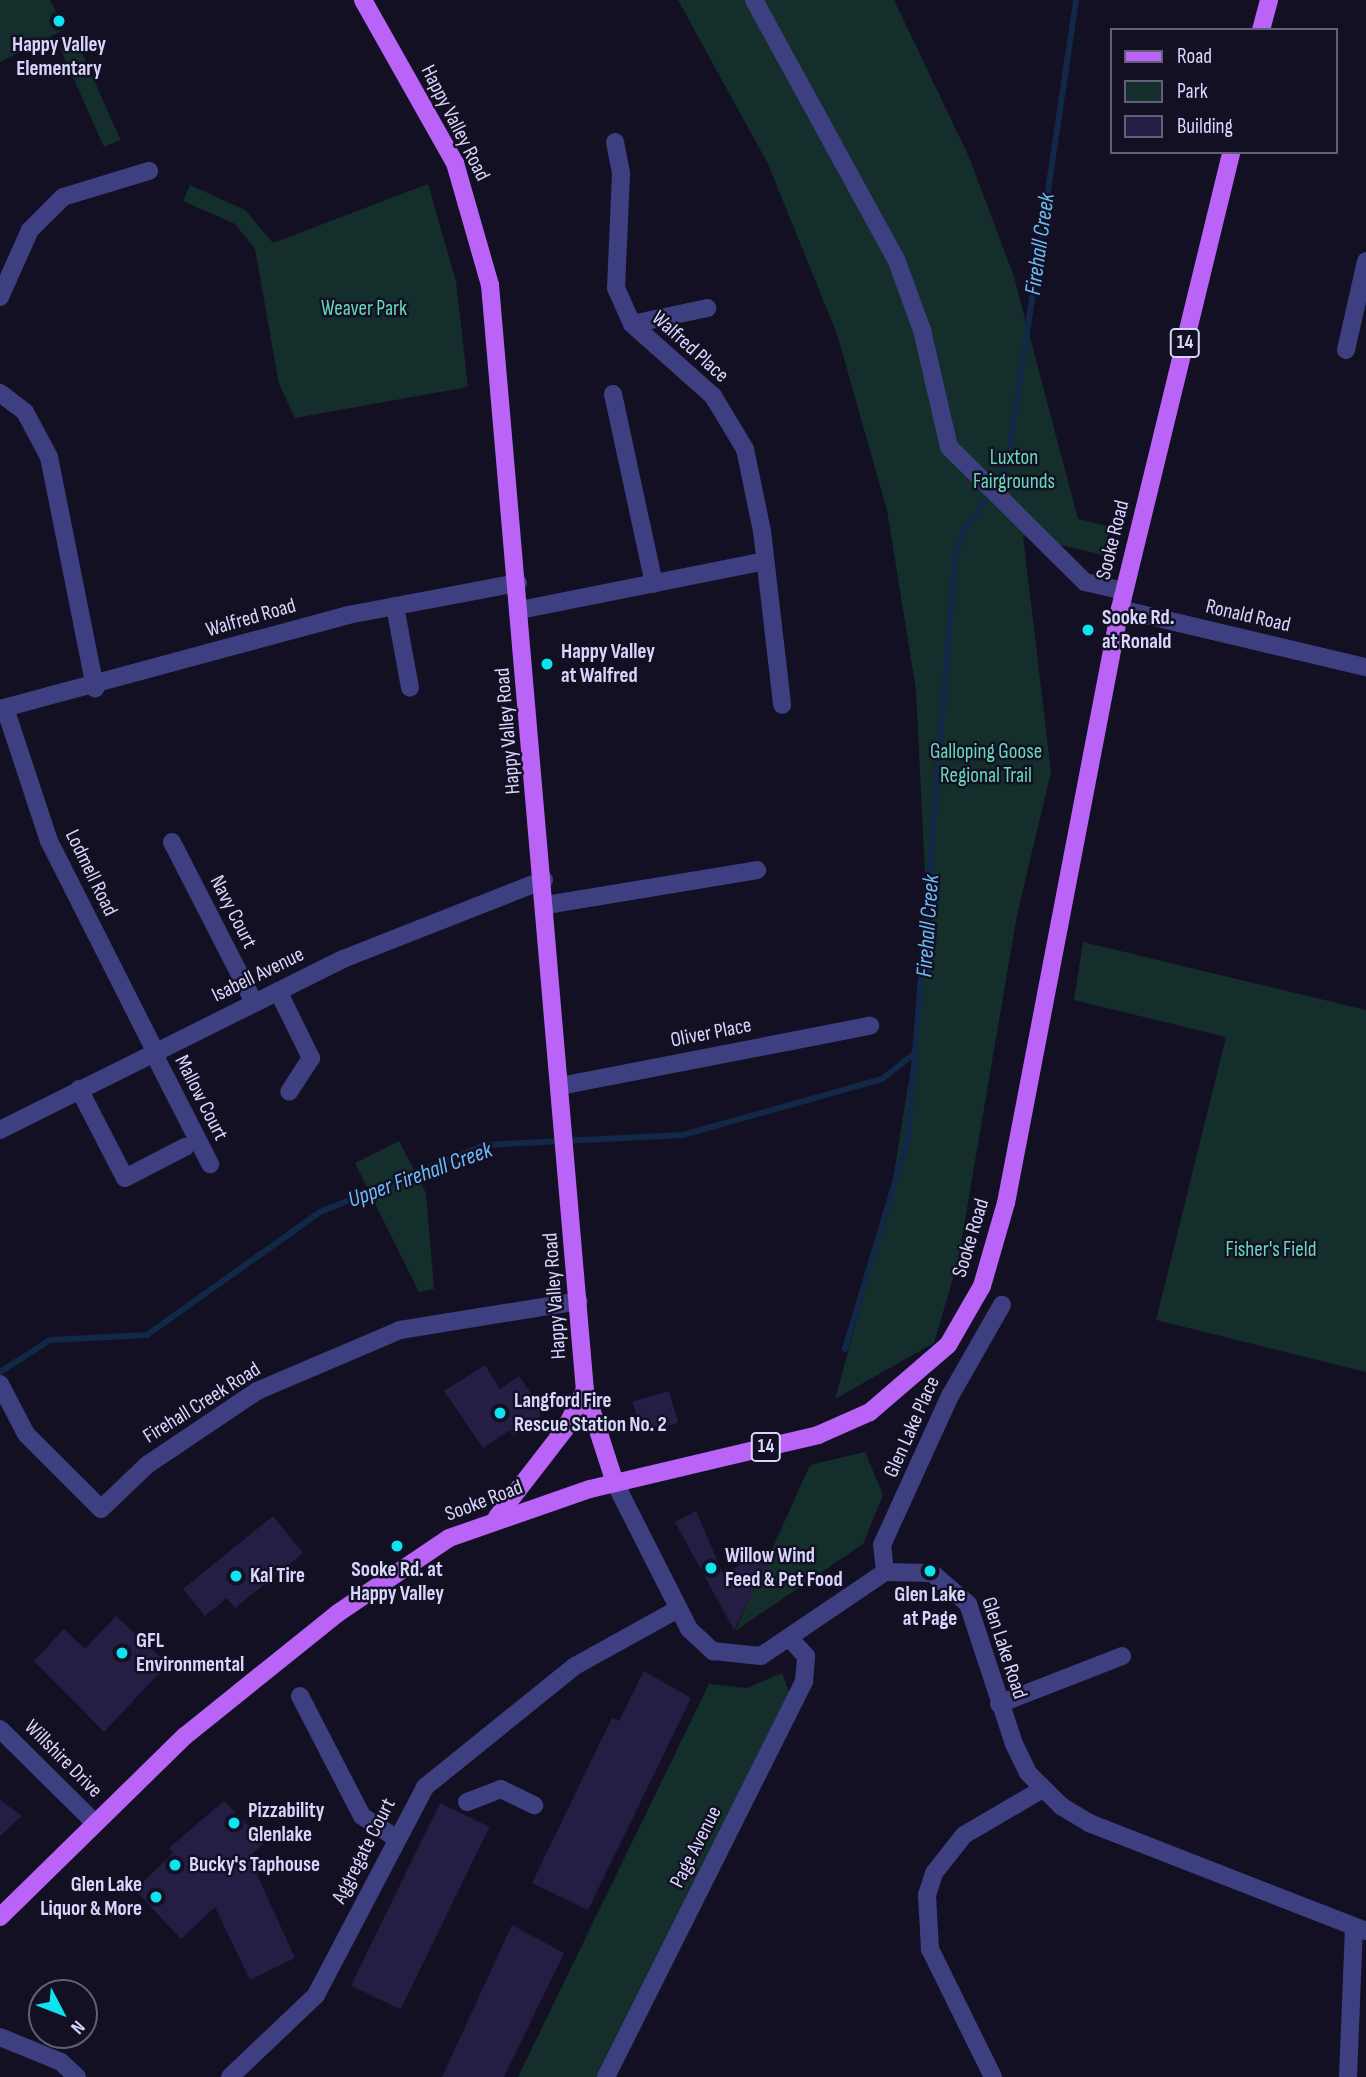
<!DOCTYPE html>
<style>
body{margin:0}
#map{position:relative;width:1366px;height:2077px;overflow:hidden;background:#131024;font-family:"Sofia Sans Condensed",sans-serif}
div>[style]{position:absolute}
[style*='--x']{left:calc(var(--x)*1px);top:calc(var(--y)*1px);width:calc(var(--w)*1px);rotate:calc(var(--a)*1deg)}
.green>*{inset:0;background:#142e2c;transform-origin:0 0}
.stream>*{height:6px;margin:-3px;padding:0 3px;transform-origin:3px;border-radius:3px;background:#112847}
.building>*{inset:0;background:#241d44;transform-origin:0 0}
.minor>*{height:18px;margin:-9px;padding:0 9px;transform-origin:9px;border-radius:9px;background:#3e3f81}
.major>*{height:18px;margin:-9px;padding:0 9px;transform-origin:9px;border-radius:9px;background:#b964f6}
.dots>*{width:19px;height:19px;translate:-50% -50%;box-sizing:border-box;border:4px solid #131024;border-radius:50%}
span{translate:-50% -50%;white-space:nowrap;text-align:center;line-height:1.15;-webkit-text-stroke:5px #131024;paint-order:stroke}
.shield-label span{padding:2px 5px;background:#131024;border:2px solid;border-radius:5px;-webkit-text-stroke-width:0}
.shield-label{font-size:19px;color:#d9d6fd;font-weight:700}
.poi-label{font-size:21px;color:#d9d6fd;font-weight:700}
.left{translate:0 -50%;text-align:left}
.right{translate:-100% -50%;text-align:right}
.street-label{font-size:21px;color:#d9d6fd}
.park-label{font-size:21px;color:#66d9b7}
.water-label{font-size:23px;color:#6bbcf6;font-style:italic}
.legend{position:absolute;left:1110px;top:28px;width:228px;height:126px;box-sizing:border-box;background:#131024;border:2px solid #625f7b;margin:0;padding:9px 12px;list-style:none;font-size:21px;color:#d9d6fd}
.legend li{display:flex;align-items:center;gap:14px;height:35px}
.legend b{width:35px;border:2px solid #625f7b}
.north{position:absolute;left:28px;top:1979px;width:70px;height:70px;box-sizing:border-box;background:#131024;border:2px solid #625f7b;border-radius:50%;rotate:132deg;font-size:19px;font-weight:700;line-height:28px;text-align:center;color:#d9d6fd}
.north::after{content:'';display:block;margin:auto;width:24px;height:32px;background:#0ee4f0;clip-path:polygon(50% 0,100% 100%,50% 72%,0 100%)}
</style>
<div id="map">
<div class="green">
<div style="clip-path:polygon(0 0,50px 0,65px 29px,0 62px)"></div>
<div style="clip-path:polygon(678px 0,894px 0,969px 157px,1014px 277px,1078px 519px,1110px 527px,1103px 555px,1023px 536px,1051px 772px,1017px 915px,958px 1261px,934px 1343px,835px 1399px,889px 1204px,915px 1043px,925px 873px,916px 690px,887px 510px,837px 334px,768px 164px)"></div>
<div style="left:77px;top:42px;width:107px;height:18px;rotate:66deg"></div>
<div style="clip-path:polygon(428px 184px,456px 282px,468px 387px,295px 418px,279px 384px,255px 249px,235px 224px,183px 201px,190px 185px,245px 210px,273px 243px)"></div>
<div style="clip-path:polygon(1083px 942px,1366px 1010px,1366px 1372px,1156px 1320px,1226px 1037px,1074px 1000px)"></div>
<div style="clip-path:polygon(399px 1141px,426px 1193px,434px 1289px,419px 1292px,355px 1163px)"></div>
<div style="clip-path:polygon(865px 1452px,883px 1495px,863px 1544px,735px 1631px,810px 1465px)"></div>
<div style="clip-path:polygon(782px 1673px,791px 1697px,606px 2077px,518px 2077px,709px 1684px,747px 1688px)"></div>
</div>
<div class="stream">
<div style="--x:998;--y:486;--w:40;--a:-72"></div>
<div style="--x:1010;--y:448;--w:453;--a:-81.6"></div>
<div style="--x:845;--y:1349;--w:219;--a:-73.3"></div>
<div style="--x:908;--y:1139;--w:583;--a:-85.38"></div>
<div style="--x:955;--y:558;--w:29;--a:-72"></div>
<div style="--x:964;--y:530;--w:36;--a:-54"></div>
<div style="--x:0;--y:1372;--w:59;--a:-32.6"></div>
<div style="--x:50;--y:1340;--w:97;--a:-3"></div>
<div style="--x:147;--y:1335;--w:212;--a:-35.4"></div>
<div style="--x:320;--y:1212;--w:178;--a:-22.1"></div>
<div style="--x:485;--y:1145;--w:198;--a:-2.9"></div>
<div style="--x:683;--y:1135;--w:207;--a:-15.7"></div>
<div style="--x:882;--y:1079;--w:42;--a:-38.2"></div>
</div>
<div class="building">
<div style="clip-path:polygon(485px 1365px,500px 1389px,519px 1376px,534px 1398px,543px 1400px,537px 1428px,513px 1435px,510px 1430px,483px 1448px,444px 1391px)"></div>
<div style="left:669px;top:1391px;width:33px;height:38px;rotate:74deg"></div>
<div style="clip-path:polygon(696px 1511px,724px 1576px,751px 1557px,766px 1565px,734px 1630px,675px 1522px)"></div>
<div style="clip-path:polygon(273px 1516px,303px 1553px,235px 1608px,227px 1598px,205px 1616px,183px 1589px)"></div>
<div style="clip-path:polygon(116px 1616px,160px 1657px,161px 1671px,104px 1732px,34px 1661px,64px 1629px,85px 1649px)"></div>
<div style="clip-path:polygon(644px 1671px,691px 1698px,588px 1910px,532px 1883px,612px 1718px,619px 1721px)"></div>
<div style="clip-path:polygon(0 1800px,22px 1816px,0 1836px)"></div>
<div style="clip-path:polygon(224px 1801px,265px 1842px,249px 1857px,295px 1958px,250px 1980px,215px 1907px,181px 1939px,135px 1890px,173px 1853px,169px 1848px)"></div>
<div style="left:440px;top:1803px;width:55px;height:203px;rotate:26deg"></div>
<div style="clip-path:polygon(512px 1925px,564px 1953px,504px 2077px,442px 2077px)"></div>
</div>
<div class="minor">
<div style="--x:754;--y:0;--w:295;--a:61.3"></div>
<div style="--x:896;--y:259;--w:76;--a:69.9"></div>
<div style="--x:922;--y:330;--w:120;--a:77"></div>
<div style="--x:949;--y:447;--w:192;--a:44.8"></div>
<div style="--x:1085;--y:582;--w:40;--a:13"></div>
<div style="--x:615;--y:142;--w:33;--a:79"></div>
<div style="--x:621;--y:174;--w:114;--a:92.5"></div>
<div style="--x:616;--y:288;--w:39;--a:66"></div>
<div style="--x:632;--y:324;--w:108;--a:41.6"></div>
<div style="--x:713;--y:396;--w:62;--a:58.9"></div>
<div style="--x:745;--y:449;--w:84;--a:78.3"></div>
<div style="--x:762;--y:531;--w:175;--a:83.4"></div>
<div style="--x:0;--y:297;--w:73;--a:-65.9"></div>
<div style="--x:30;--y:230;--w:47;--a:-45"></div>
<div style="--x:63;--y:197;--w:90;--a:-16.8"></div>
<div style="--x:632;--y:324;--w:77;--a:-12"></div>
<div style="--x:1346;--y:350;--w:91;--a:-77.3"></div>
<div style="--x:0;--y:393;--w:31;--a:37"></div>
<div style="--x:25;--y:412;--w:51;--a:61.9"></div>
<div style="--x:49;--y:457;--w:236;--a:78.7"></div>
<div style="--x:613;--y:394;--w:194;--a:77.8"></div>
<div style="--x:395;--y:606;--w:83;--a:79.6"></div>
<div style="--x:1120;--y:609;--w:253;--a:13.3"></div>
<div style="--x:520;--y:610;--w:250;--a:-11.3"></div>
<div style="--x:5;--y:708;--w:140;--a:71.7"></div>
<div style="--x:49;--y:841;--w:235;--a:63.2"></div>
<div style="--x:0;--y:709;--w:360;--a:-15.1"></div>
<div style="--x:348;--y:615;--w:173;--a:-10.7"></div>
<div style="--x:172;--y:842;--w:180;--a:62.9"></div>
<div style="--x:546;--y:905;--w:214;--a:-9.4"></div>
<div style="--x:278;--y:991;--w:75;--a:63.8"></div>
<div style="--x:311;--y:1058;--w:40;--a:122.9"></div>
<div style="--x:153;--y:1052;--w:126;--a:63"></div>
<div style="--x:560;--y:1086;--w:316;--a:-11"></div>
<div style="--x:79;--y:1089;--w:100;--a:62.7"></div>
<div style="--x:125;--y:1178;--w:68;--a:-27.3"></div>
<div style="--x:0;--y:1130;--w:383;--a:-26.5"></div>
<div style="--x:343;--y:959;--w:216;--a:-21.5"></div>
<div style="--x:0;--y:1384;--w:56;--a:62.5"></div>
<div style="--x:26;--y:1434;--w:106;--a:45"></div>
<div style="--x:101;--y:1509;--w:64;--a:-43.7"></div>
<div style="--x:147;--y:1465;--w:133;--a:-33.9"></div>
<div style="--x:257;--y:1391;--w:155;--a:-23.1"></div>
<div style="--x:400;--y:1330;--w:181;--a:-9.2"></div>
<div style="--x:615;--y:1483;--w:164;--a:63.1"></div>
<div style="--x:689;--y:1629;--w:33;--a:43"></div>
<div style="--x:713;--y:1651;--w:48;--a:5.9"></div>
<div style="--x:761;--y:1656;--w:150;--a:-34.1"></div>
<div style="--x:885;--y:1572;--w:47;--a:1.2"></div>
<div style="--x:932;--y:1573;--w:48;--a:40.7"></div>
<div style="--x:968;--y:1604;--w:147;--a:71.8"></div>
<div style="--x:1014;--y:1744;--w:32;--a:64"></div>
<div style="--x:1028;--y:1773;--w:47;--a:45"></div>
<div style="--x:1061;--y:1806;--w:33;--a:31"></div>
<div style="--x:1089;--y:1823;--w:297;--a:21.3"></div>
<div style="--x:885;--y:1572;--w:27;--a:-96"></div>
<div style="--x:882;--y:1545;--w:164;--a:-65.5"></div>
<div style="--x:950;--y:1396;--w:105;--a:-60.3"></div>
<div style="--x:300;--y:1696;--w:135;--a:62.7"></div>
<div style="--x:362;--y:1816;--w:38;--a:33"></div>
<div style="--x:999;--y:1704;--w:132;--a:-21.3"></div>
<div style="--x:0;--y:1729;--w:132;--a:44.7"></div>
<div style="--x:467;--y:1802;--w:36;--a:-21"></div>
<div style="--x:501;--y:1789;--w:37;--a:26"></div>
<div style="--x:0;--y:2037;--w:66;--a:22.3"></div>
<div style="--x:61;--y:2062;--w:22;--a:43"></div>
<div style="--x:230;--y:2077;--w:119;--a:-43.6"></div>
<div style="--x:316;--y:1995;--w:235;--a:-62.3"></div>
<div style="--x:425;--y:1787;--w:193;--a:-38.9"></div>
<div style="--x:575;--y:1666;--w:118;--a:-29"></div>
<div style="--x:606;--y:2077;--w:443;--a:-63.4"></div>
<div style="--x:804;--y:1681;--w:25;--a:-85"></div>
<div style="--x:806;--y:1656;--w:23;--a:-133"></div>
<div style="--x:993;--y:2077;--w:143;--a:-116.2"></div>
<div style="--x:930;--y:1949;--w:54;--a:-93.2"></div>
<div style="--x:927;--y:1895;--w:23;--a:-72"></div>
<div style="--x:934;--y:1873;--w:48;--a:-51.7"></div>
<div style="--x:964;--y:1835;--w:89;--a:-30.3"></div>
<div style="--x:1348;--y:2077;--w:150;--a:-87.7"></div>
</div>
<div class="major">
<div style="--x:363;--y:0;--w:187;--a:60.6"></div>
<div style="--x:455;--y:163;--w:127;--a:74"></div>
<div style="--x:490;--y:285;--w:1109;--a:85.09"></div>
<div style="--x:585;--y:1390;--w:98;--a:72.1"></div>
<div style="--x:1261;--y:30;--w:31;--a:-75"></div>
<div style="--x:497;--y:1517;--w:111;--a:-52.3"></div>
<div style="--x:565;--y:1429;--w:44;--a:-62.9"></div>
<div style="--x:0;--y:1917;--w:259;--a:-44.4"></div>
<div style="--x:185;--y:1736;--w:196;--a:-38.8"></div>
<div style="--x:338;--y:1613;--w:134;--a:-34"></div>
<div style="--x:449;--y:1538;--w:149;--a:-19.2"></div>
<div style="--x:590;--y:1489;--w:234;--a:-13.3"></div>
<div style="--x:818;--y:1435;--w:57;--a:-23.9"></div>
<div style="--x:870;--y:1412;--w:103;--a:-40.7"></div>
<div style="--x:948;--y:1345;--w:68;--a:-60"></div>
<div style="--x:982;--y:1286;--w:86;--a:-73.9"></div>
<div style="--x:1006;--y:1203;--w:605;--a:-79.14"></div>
<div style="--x:1120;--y:609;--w:470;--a:-76.3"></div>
</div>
<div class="dots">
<div style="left:59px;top:21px;background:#0ee4f0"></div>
<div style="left:1088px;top:630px;background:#0ee4f0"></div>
<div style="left:547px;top:664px;background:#0ee4f0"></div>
<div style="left:500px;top:1413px;background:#0ee4f0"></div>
<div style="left:397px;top:1546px;background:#0ee4f0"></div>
<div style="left:711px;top:1568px;background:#0ee4f0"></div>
<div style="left:930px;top:1571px;background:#0ee4f0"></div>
<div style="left:236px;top:1576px;background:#0ee4f0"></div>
<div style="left:122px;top:1653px;background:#0ee4f0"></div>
<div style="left:234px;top:1823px;background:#0ee4f0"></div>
<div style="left:175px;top:1865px;background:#0ee4f0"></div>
<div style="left:156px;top:1897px;background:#0ee4f0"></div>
</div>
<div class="shield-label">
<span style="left:1185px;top:343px">14</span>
<span style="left:766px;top:1447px">14</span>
</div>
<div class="poi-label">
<span style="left:59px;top:57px">Happy Valley<br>Elementary</span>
<span class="left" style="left:1102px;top:630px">Sooke Rd.<br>at Ronald</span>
<span class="left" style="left:561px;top:664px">Happy Valley<br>at Walfred</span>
<span class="left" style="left:514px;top:1413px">Langford Fire<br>Rescue Station No. 2</span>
<span class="left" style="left:725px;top:1568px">Willow Wind<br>Feed &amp; Pet Food</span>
<span style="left:397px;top:1582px">Sooke Rd. at<br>Happy Valley</span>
<span class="left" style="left:250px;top:1576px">Kal Tire</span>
<span style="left:930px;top:1607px">Glen Lake<br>at Page</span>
<span class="left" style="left:136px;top:1653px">GFL<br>Environmental</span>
<span class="left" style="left:248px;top:1823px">Pizzability<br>Glenlake</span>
<span class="left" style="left:189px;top:1865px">Bucky's Taphouse</span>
<span class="right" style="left:142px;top:1897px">Glen Lake<br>Liquor &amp; More</span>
</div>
<div class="street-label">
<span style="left:455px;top:123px;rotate:63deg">Happy Valley Road</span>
<span style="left:690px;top:347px;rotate:42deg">Walfred Place</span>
<span style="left:1113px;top:540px;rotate:-76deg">Sooke Road</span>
<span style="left:1248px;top:616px;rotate:13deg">Ronald Road</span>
<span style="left:251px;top:618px;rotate:-16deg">Walfred Road</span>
<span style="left:508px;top:731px;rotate:-95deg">Happy Valley Road</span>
<span style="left:91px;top:873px;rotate:64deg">Lodmell Road</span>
<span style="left:233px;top:912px;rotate:63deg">Navy Court</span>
<span style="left:258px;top:975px;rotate:-26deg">Isabell Avenue</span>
<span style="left:711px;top:1033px;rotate:-11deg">Oliver Place</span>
<span style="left:201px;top:1098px;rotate:63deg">Mallow Court</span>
<span style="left:971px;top:1238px;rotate:-73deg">Sooke Road</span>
<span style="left:555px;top:1296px;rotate:-94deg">Happy Valley Road</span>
<span style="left:202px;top:1403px;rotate:-32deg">Firehall Creek Road</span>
<span style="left:912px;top:1427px;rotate:-66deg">Glen Lake Place</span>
<span style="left:484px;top:1501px;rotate:-21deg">Sooke Road</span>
<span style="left:1004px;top:1648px;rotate:72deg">Glen Lake Road</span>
<span style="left:63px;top:1759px;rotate:45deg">Willshire Drive</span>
<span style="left:696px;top:1847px;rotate:-63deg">Page Avenue</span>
<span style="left:364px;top:1851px;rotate:-63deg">Aggregate Court</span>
</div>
<div class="park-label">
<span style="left:364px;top:309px">Weaver Park</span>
<span style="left:1014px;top:470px">Luxton<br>Fairgrounds</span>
<span style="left:986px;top:764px">Galloping Goose<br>Regional Trail</span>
<span style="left:1271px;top:1250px">Fisher's Field</span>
</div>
<div class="water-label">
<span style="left:1040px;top:244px;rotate:-82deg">Firehall Creek</span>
<span style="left:928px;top:926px;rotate:-86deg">Firehall Creek</span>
<span style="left:420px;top:1175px;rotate:-20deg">Upper Firehall Creek</span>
</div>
<ul class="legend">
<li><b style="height:9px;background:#b964f6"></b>Road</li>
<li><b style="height:19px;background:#142e2c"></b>Park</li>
<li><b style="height:19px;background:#241d44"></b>Building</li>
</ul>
<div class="north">N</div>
</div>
